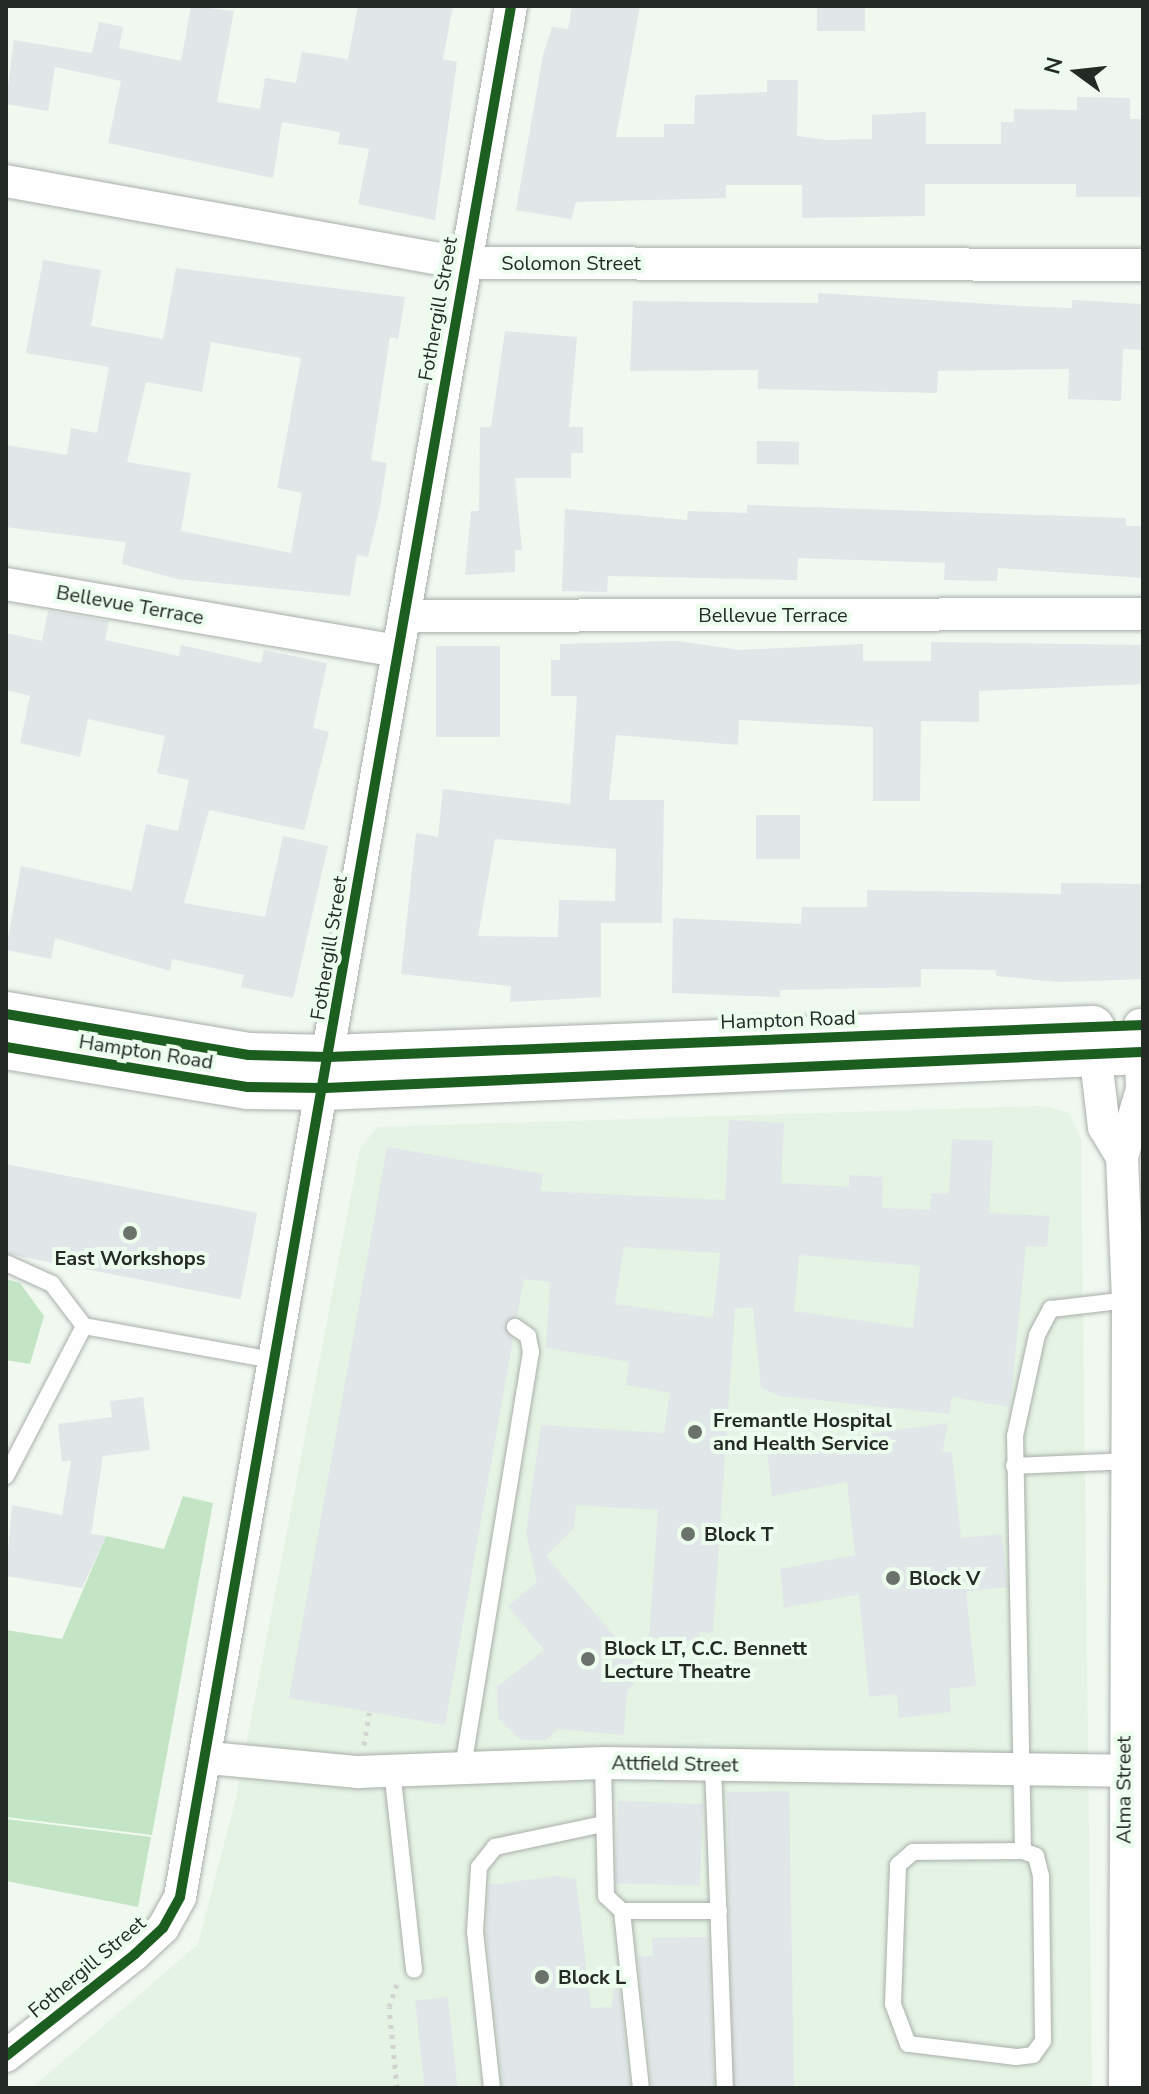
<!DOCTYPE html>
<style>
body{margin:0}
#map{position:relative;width:1149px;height:2094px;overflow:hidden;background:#f0f8f0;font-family:"Nunito Sans",sans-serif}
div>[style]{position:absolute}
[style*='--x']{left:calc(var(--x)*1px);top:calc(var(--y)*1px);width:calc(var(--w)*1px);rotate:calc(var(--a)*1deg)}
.built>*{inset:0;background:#e4f3e4}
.green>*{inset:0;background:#c3e5c5}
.building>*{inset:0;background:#e1e6e9;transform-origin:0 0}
.path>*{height:5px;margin-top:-2.5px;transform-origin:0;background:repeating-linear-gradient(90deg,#d2d4d2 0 4px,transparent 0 10px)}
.roads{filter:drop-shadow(0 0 2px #aaafaa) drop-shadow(0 0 2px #aaafaa)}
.lane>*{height:16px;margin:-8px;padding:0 8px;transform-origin:8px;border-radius:8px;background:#fdfefd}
.street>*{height:32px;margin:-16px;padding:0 16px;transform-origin:16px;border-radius:16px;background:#fdfefd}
.primary>*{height:44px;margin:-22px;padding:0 22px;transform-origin:22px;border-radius:22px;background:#fdfefd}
.cycleway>*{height:10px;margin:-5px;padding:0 5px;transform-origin:5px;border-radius:5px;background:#1b5e20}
.dots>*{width:22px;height:22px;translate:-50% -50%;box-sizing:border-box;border:4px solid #ecfced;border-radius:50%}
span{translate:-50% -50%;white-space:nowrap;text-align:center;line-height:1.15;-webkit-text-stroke:8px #ecfced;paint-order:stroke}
.street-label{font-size:20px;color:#242a24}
.poi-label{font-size:20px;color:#242a24;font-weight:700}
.left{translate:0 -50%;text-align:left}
.frame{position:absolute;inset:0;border:8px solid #242a24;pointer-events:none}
.north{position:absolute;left:1037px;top:32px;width:80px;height:80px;-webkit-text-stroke:6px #ecfced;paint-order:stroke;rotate:285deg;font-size:22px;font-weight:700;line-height:32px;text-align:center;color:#242a24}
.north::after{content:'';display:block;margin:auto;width:28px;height:36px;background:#242a24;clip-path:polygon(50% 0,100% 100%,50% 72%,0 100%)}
</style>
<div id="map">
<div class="built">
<div style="clip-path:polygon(1043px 1106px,1069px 1113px,1081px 1139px,1092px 2088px,32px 2088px,198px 1944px,236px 1798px,360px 1148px,378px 1127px)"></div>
</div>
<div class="green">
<div style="clip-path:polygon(6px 1279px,20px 1283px,44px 1316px,30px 1364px,6px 1360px)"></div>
<div style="clip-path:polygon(183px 1496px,213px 1503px,152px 1835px,6px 1817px,6px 1630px,62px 1639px,106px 1536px,164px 1549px)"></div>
<div style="clip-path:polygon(6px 1819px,151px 1837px,138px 1907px,6px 1881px)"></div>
</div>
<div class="building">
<div style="clip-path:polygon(191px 6px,234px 11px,217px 102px,260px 109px,265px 78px,296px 83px,302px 52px,348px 59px,358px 6px,453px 6px,443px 59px,457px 62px,435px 220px,358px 204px,369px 149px,338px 144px,340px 132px,282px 122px,273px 178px,108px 143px,121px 81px,55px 67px,48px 111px,6px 104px,14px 40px,92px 53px,99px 22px,123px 27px,119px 48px,181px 61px)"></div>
<div style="clip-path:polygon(572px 6px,640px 6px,616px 137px,664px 137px,664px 124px,694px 124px,695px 95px,767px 92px,767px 80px,798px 80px,797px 136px,828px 140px,872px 139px,872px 115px,926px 112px,926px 144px,1001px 144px,1001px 122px,1014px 122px,1014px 109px,1077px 110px,1077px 97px,1130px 98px,1130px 119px,1143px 119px,1143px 197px,1076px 197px,1076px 184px,925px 184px,925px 216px,802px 218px,802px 185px,726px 185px,726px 198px,576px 202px,571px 219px,516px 210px,543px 55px,552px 27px,568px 29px)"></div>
<div style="left:817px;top:6px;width:48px;height:25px"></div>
<div style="clip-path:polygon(evenodd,43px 260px,101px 270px,91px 326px,163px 339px,176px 268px,405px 297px,398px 339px,390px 337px,371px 460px,387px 463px,380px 507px,368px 557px,357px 555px,350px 596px,177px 579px,122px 564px,126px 542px,6px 527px,6px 445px,67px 455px,71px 428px,97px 433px,109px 367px,26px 353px,43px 260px,211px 342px,301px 358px,277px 488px,302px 493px,291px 553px,181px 531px,191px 473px,127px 462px,146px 382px,202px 392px,211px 342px)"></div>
<div style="clip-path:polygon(818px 293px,1020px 306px,1072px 308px,1072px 300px,1143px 304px,1143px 350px,1123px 349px,1121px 401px,1068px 399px,1069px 369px,938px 371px,937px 393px,758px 389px,758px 370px,630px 371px,633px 301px,818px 303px)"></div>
<div style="clip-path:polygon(505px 331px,577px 337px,569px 427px,583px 427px,583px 453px,571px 453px,571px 478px,515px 478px,522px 550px,515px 550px,515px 572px,465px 575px,471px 511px,479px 511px,480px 427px,491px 427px)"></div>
<div style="left:757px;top:441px;width:42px;height:23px;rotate:1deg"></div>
<div style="clip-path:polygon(747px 505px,1126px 518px,1126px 526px,1143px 526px,1143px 578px,998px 568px,997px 581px,944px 580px,945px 563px,798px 558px,797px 580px,608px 576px,607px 592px,562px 591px,565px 509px,687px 520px,688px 511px,747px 513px)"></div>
<div style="clip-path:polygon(48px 611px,109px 621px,105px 640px,179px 656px,181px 645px,261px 663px,264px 650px,327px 663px,313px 728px,329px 732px,304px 830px,209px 810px,184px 903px,265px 917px,283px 836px,328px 846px,293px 998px,241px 987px,244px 975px,172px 959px,170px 971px,55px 938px,51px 959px,6px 950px,21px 866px,132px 891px,146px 824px,178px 831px,189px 780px,157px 773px,165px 736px,88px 719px,80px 757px,20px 743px,30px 696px,6px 690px,6px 633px,42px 641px)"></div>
<div style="clip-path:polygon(evenodd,676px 641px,740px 650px,863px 644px,863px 661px,931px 661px,931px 642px,1143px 645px,1143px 684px,979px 691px,979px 722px,921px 721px,920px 801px,873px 801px,873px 727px,739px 720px,738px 745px,616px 735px,609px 800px,664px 800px,662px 923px,601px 923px,601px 997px,510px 1002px,511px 986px,401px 974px,416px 833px,438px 837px,443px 789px,570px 804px,577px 696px,551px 696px,551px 660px,560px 660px,560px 644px,676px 641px,495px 839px,616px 849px,615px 901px,559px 900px,558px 937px,478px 936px,495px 839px)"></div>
<div style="left:436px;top:646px;width:64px;height:91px"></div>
<div style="left:756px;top:815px;width:44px;height:44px"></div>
<div style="clip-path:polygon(1061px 883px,1143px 884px,1143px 979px,1060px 982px,996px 976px,996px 970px,921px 969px,921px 987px,780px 990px,780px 997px,672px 993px,673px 918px,801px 924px,802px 907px,867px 907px,867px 890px,1061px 894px)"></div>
<div style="clip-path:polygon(evenodd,729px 1120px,784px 1123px,781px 1183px,849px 1187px,849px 1175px,883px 1177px,882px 1208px,930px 1210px,931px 1193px,949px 1194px,952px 1139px,993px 1141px,989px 1213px,1050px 1216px,1047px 1247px,1026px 1246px,1010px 1407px,952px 1397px,949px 1414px,780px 1396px,761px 1388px,753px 1307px,735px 1308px,713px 1633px,700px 1632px,699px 1641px,649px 1638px,658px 1510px,576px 1505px,574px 1528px,546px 1556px,646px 1673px,627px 1690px,624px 1735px,558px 1729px,545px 1741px,520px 1739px,498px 1718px,497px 1687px,544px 1650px,508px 1606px,537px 1582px,526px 1533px,541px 1425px,664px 1433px,670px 1393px,626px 1385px,629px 1362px,546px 1348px,550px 1282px,524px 1279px,517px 1316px,504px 1325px,513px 1339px,445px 1725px,289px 1698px,387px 1147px,543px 1174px,540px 1191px,725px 1200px,729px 1120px,624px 1247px,720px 1253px,713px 1318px,615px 1304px,624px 1247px,729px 1120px,799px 1255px,920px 1266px,913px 1328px,794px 1311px,799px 1255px)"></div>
<div style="left:6px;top:1164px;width:256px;height:88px;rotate:11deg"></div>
<div style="clip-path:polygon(143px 1397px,150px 1450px,103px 1456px,91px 1534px,106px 1536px,82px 1588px,6px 1576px,12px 1505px,62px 1515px,71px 1460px,62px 1462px,58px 1424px,112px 1417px,110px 1401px)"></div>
<div style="clip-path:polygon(948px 1423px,942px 1453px,952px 1452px,961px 1538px,1002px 1534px,1007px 1587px,966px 1591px,976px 1686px,949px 1689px,951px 1712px,899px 1718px,897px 1694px,869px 1697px,859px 1594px,784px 1608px,780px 1569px,855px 1555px,847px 1482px,772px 1496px,767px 1448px)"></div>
<div style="left:789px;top:1791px;width:295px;height:62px;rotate:89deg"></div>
<div style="left:618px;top:1801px;width:85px;height:82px;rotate:2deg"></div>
<div style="clip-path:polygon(557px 1876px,576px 1879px,591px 2008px,612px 2007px,616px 1959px,630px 2088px,503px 2088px,486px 1932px,489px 1885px)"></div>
<div style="clip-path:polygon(708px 1937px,714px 2088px,652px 2088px,638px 1957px,653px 1956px,652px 1938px)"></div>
<div style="left:448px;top:1997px;width:92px;height:33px;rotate:84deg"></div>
</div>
<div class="path">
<div style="--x:364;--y:1745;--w:33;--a:-81"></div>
<div style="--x:397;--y:2088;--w:81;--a:-95.6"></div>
<div style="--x:389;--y:2007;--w:24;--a:-71"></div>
</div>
<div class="roads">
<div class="lane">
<div style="--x:6;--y:1263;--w:51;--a:24.5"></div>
<div style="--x:52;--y:1284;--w:53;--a:52.7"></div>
<div style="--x:1014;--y:1466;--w:115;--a:-2.5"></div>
<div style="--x:6;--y:1476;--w:169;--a:-62.5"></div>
<div style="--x:84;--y:1326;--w:197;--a:10.2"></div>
<div style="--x:603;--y:1763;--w:133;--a:88.7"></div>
<div style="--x:606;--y:1896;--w:22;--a:43"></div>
<div style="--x:622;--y:1911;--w:97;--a:0"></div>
<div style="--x:713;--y:1765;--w:323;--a:87.9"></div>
<div style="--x:463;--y:1767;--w:421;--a:-80.7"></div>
<div style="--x:531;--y:1352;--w:16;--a:-101"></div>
<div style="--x:528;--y:1336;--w:16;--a:-145"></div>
<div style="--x:392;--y:1770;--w:201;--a:83.7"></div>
<div style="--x:1023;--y:1851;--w:14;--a:21"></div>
<div style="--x:1036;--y:1856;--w:21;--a:76"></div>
<div style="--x:1041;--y:1876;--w:165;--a:89.3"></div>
<div style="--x:1043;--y:2041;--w:17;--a:126"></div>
<div style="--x:1033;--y:2055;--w:17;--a:173"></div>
<div style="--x:1016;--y:2057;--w:109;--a:-173.1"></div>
<div style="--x:908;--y:2044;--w:43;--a:-110.6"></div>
<div style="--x:893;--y:2004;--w:139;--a:-87.9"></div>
<div style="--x:898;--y:1865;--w:20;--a:-41"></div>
<div style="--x:913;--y:1852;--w:110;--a:-0.5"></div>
<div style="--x:1023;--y:1851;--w:415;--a:-91.1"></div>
<div style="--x:1015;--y:1436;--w:103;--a:-77.7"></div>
<div style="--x:1037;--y:1335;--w:30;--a:-62"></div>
<div style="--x:1051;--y:1309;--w:78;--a:-6.7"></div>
<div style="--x:622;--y:1911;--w:178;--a:83.9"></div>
<div style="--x:492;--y:2088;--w:157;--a:-96.2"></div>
<div style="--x:475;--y:1932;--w:65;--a:-86.5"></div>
<div style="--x:479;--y:1867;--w:26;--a:-51"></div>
<div style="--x:495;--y:1847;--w:110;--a:-12"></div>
</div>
<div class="street">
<div style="--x:6;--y:181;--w:464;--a:10.2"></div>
<div style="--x:463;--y:263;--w:680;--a:0.17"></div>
<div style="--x:6;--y:584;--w:396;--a:9.7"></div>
<div style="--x:404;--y:616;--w:739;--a:-0.16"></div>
<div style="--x:1093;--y:1034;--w:94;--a:83.3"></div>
<div style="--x:1104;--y:1127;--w:35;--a:59"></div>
<div style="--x:209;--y:1758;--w:150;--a:5.4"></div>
<div style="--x:358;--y:1772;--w:245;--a:-2.1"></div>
<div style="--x:603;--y:1763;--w:540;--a:0.85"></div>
<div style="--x:6;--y:2056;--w:164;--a:-38.3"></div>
<div style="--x:135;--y:1954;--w:38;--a:-43"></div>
<div style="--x:163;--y:1928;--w:35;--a:-61"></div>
<div style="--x:180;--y:1897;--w:1920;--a:-80.07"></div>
<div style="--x:1125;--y:2088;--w:788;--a:-89.78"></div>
<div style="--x:1128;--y:1300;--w:143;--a:-92.4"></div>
<div style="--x:1122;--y:1157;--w:71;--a:-73.6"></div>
<div style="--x:1142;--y:1089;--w:64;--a:-91.8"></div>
</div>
<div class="primary">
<div style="--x:6;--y:1014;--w:246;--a:9.6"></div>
<div style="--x:249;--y:1055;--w:80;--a:1.4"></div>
<div style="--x:329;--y:1057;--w:764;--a:-2.18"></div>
<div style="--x:6;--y:1047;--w:244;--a:9.4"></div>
<div style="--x:247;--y:1087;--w:78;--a:0.7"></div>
<div style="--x:325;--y:1088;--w:819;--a:-2.52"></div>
</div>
</div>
<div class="cycleway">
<div style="--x:6;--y:1014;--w:246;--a:9.6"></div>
<div style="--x:249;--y:1055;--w:80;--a:1.4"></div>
<div style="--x:329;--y:1057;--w:815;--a:-2.25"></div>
<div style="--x:6;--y:1047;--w:244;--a:9.4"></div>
<div style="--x:247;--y:1087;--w:78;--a:0.7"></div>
<div style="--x:325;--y:1088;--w:817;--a:-2.53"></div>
<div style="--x:6;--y:2056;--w:164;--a:-38.3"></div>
<div style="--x:135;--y:1954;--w:38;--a:-43"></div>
<div style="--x:163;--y:1928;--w:35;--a:-61"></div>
<div style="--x:180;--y:1897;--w:1920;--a:-80.07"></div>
</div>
<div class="dots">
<div style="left:130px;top:1233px;background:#6b726b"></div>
<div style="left:695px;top:1432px;background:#6b726b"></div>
<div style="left:688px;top:1534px;background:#6b726b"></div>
<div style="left:893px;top:1578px;background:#6b726b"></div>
<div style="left:588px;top:1659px;background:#6b726b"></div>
<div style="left:542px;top:1977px;background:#6b726b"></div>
</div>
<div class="street-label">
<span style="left:571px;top:263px">Solomon Street</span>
<span style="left:438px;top:309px;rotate:-80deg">Fothergill Street</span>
<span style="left:130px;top:605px;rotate:10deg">Bellevue Terrace</span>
<span style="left:773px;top:615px">Bellevue Terrace</span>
<span style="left:329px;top:948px;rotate:-81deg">Fothergill Street</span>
<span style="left:788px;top:1020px;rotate:-2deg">Hampton Road</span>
<span style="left:146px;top:1052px;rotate:9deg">Hampton Road</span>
<span style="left:675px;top:1764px;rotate:1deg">Attfield Street</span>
<span style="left:1124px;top:1790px;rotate:-90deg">Alma Street</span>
<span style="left:87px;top:1967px;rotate:-40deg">Fothergill Street</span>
</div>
<div class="poi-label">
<span style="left:130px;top:1258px">East Workshops</span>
<span class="left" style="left:713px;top:1432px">Fremantle Hospital<br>and Health Service</span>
<span class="left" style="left:704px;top:1534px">Block T</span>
<span class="left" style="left:909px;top:1578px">Block V</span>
<span class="left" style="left:604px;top:1660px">Block LT, C.C. Bennett<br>Lecture Theatre</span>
<span class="left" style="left:558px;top:1977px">Block L</span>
</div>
<div class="frame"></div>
<div class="north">N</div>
</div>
